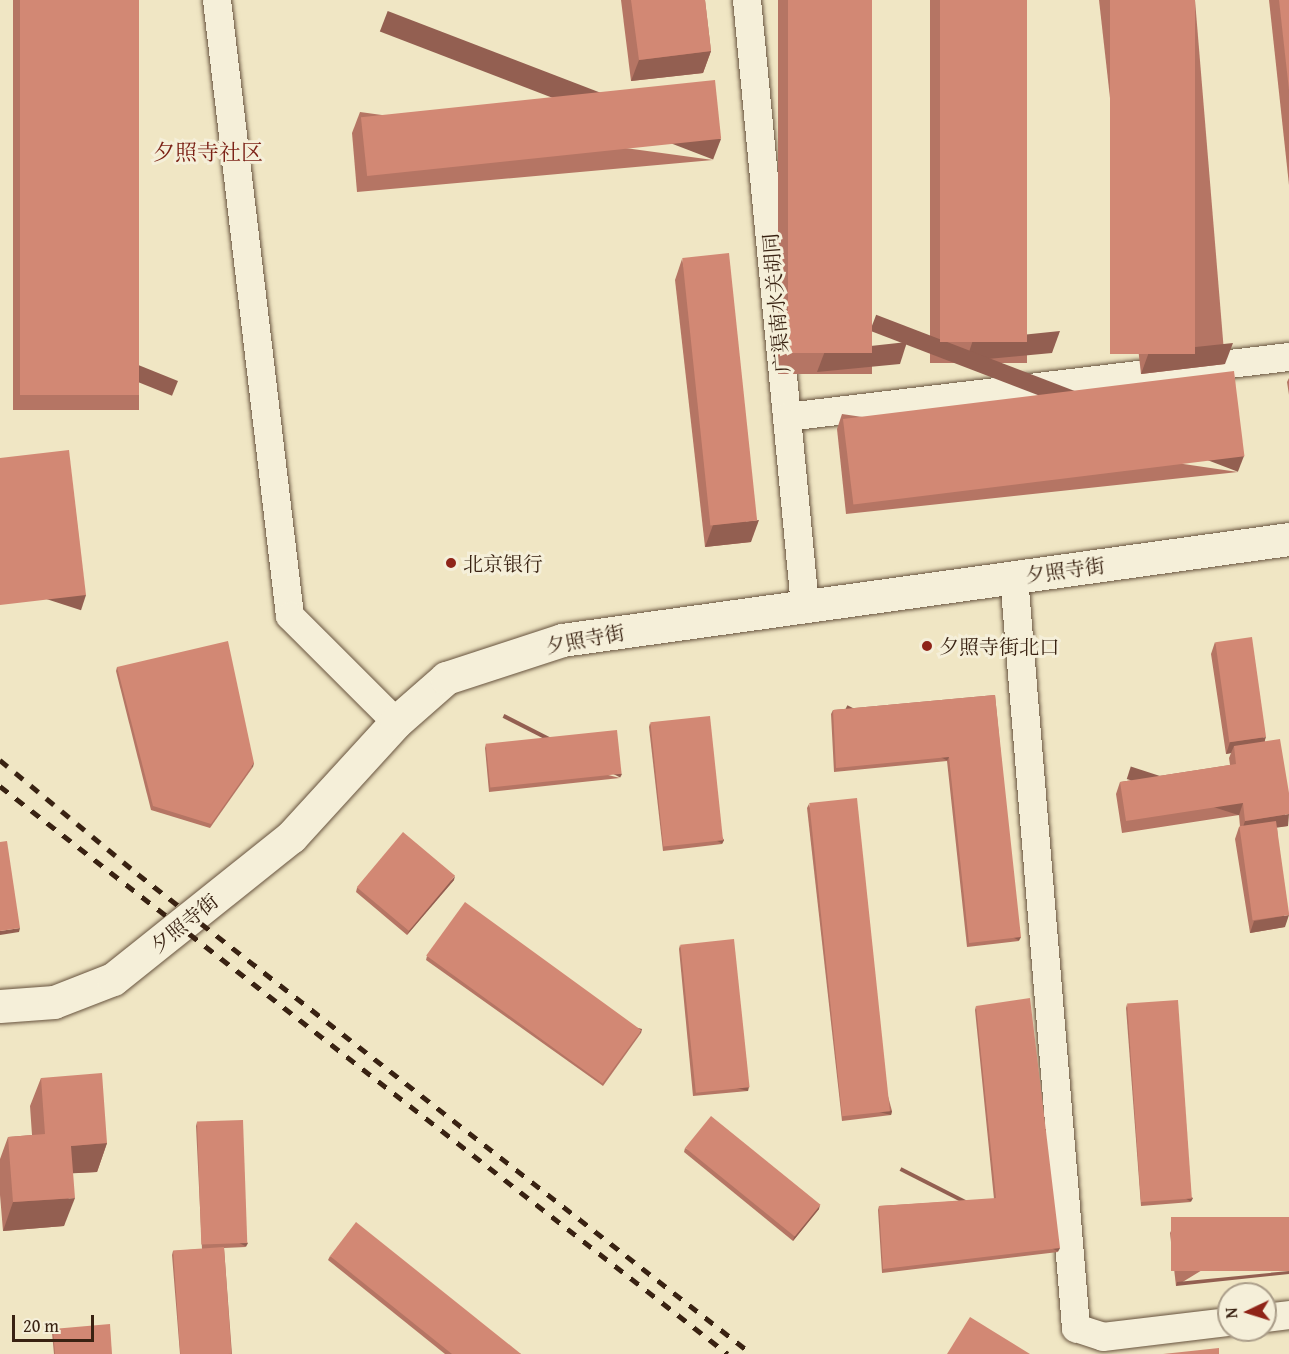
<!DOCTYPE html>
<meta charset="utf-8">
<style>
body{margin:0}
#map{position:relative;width:1289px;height:1354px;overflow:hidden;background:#f0e6c4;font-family:"Gentium Book Plus","Noto Serif SC",serif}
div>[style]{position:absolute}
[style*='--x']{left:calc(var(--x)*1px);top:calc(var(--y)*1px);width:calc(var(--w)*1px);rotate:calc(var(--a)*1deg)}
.roads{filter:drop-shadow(0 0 2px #67533e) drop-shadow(0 0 2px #67533e)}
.minor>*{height:28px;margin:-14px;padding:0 14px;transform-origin:14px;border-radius:14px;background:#f5efd9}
.tertiary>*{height:33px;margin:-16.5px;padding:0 16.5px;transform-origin:16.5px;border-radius:16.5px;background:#f5efd9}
.rail>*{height:4.5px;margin-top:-2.25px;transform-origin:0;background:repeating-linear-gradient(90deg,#392212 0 10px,transparent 0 20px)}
.wall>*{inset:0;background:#b57564;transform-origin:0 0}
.shaded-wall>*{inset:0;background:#935f51;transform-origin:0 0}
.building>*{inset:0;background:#d28874;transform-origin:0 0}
.dots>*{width:16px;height:16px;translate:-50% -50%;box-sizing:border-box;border:3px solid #f5efd9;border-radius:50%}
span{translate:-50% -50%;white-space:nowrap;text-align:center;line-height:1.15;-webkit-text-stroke:6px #f5efd9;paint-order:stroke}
.street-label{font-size:20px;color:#392212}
.poi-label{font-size:20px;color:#392212}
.left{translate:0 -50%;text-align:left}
.quarter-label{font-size:22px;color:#7a1f14}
.north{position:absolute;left:1217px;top:1282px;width:60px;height:60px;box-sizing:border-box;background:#f5efd9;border:2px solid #aa9d89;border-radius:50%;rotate:266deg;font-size:16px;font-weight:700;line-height:24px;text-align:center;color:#392212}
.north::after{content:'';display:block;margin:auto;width:21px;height:27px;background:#8f2418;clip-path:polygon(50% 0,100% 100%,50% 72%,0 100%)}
.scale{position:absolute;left:12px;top:1315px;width:82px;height:27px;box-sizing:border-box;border:3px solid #392212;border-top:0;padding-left:8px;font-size:18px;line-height:21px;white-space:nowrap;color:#392212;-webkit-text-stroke:4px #f5efd9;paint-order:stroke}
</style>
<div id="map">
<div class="roads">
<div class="minor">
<div style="--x:217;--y:0;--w:620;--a:83.24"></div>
<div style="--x:290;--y:616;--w:150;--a:45"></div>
<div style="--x:747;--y:0;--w:609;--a:84.53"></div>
<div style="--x:787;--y:417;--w:506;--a:-6.82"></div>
<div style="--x:1014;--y:577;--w:754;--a:85.28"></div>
<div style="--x:1076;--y:1328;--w:28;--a:18"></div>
<div style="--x:1103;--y:1337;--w:127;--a:-6.8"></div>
<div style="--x:1265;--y:1318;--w:24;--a:-7"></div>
</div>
<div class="tertiary">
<div style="--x:0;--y:1006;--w:54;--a:-4.2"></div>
<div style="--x:54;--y:1002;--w:63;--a:-21.3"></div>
<div style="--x:113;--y:979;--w:228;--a:-38.6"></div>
<div style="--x:291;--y:837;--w:156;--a:-47.6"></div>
<div style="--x:396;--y:722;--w:67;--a:-41.3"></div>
<div style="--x:446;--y:678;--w:122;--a:-18.1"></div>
<div style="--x:562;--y:640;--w:734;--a:-7.91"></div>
</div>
</div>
<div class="rail">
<div style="--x:0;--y:760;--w:179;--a:39.6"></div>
<div style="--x:138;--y:874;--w:779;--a:38.02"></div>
<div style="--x:0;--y:786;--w:923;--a:37.96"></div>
</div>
<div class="wall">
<div style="left:13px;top:0;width:126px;height:410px"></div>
<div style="clip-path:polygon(621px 0,705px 0,711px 51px,703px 73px,631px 81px)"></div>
<div style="left:778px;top:0;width:94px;height:374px"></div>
<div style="left:930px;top:0;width:97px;height:363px"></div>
<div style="clip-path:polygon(1099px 0,1195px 0,1225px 364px,1141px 374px)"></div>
<div style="clip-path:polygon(1269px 0,1289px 0,1289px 185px)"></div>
<div style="clip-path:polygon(360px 112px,713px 160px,357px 192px,352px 133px)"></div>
<div style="clip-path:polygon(682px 259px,751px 542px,705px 547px,675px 280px)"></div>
<div style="clip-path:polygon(1289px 378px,1289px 395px,1287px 382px)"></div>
<div style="clip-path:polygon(842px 414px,1238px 472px,846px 514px,837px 429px)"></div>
<div style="clip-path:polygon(1215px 642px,1265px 741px,1288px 826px,1277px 827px,1285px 927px,1250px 933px,1235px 839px,1239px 827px,1240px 827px,1239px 815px,1122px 833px,1116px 794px,1120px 782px,1230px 765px,1229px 758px,1231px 753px,1226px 754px,1211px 654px)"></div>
<div style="clip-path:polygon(117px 667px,253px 767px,210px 828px,151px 810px,116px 671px)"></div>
<div style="clip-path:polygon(995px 695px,1019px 941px,967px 947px,947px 761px,834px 772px,831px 714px,833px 710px)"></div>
<div style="clip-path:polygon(650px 723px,724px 840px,722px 844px,663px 851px,649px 727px)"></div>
<div style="clip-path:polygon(486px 744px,620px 778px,489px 792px,485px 748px)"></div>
<div style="clip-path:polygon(809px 804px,892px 1111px,891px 1115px,842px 1121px,807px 808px)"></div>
<div style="clip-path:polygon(454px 880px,407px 935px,356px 892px,357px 888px)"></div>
<div style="clip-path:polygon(680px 945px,748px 1091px,693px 1096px,679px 949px)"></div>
<div style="clip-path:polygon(427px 956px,641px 1033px,603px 1086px,426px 960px)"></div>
<div style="clip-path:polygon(1127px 1004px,1191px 1202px,1141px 1206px,1126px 1008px)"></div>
<div style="clip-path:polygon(976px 1006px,1058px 1252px,882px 1273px,878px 1210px,879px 1206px,994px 1199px,975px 1010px)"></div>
<div style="clip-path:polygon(41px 1078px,107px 1143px,97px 1172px,73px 1173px,64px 1226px,3px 1231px,0 1195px,0 1159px,8px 1137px,32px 1135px,30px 1106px)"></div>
<div style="clip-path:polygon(197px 1122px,246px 1247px,224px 1248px,232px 1354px,180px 1354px,172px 1255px,173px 1251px,202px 1249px,196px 1126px)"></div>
<div style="clip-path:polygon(685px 1148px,819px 1209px,793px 1241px,684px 1152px)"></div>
<div style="clip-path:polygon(1289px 1217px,1176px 1286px,1170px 1233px,1172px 1229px)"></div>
<div style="clip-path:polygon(330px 1256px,521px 1354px,445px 1354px,328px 1260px)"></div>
<div style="clip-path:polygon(53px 1329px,112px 1354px,54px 1354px,52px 1333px)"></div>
</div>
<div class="shaded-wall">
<div style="clip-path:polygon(711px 51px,703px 73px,631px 81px,639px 60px)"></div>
<div style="left:721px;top:139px;width:22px;height:357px;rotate:111deg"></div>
<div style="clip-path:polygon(1060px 331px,1052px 353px,966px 361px,973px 340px)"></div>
<div style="clip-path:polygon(907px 342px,900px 364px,817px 372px,825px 351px)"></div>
<div style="clip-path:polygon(1233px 343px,1225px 364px,1141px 374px,1149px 352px)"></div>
<div style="left:178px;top:381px;width:16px;height:119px;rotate:112deg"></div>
<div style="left:1244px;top:456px;width:17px;height:394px;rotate:111deg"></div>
<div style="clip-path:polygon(759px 520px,751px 542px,705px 547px,713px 525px)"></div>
<div style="left:86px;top:595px;width:16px;height:87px;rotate:108deg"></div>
<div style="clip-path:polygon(1266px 737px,1262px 749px,1234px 746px,1231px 753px,1226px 754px,1230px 742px)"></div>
<div style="left:949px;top:757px;width:4px;height:114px;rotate:117deg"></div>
<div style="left:254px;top:763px;width:4px;height:75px;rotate:104deg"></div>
<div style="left:622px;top:774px;width:4px;height:132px;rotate:117deg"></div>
<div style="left:1243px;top:803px;width:13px;height:118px;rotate:108deg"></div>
<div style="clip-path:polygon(1289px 814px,1288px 826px,1241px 833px,1245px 821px)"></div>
<div style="left:724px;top:840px;width:4px;height:60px;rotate:117deg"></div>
<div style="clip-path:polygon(455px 876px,454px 880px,407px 935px,409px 931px)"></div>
<div style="clip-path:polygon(1289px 915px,1285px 927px,1250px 933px,1254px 921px)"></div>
<div style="clip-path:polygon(20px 928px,19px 932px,0 935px,0 931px)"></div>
<div style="left:1021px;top:937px;width:4px;height:52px;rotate:117deg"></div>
<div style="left:642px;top:1029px;width:4px;height:65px;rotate:104deg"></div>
<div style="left:749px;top:1087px;width:4px;height:54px;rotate:104deg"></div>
<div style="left:892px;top:1111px;width:4px;height:49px;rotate:104deg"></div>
<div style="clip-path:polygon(107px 1143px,97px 1172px,60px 1174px,71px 1146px)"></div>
<div style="clip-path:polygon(75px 1198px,64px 1226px,3px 1231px,13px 1202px)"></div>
<div style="left:1193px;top:1198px;width:4px;height:51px;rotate:117deg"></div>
<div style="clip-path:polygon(820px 1205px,819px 1209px,793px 1241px,794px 1237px)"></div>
<div style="left:248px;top:1243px;width:4px;height:45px;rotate:117deg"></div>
<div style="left:1060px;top:1248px;width:4px;height:178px;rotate:117deg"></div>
<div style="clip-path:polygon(1289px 1271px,1289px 1274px,1176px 1286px,1177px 1282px)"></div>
</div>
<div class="building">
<div style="left:20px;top:0;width:119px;height:395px"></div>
<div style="clip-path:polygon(631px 0,705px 0,711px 51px,639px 60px)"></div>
<div style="left:788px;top:0;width:84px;height:353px"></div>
<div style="left:940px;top:0;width:87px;height:342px"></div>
<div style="left:1110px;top:0;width:85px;height:354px"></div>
<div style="clip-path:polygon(1279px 0,1289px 0,1289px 90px)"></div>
<div style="left:715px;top:80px;width:59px;height:356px;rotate:84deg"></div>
<div style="left:729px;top:253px;width:269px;height:47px;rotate:84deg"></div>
<div style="left:1234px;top:371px;width:86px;height:394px;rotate:83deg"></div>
<div style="clip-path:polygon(69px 450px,86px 595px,0 605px,0 458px)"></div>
<div style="left:1252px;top:637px;width:101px;height:37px;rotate:82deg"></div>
<div style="clip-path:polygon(228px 641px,254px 763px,211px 824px,153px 806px,117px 667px)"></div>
<div style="clip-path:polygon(995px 695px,1021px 937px,969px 943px,949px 757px,836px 768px,833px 710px)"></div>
<div style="left:710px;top:716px;width:125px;height:60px;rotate:84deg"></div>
<div style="left:617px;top:730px;width:44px;height:132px;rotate:84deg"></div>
<div style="clip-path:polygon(1280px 739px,1289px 793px,1289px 814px,1245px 821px,1243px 803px,1126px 821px,1120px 782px,1236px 764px,1234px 746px)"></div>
<div style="left:857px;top:798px;width:315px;height:48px;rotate:84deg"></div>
<div style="left:1276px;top:821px;width:95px;height:37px;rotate:82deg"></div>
<div style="left:403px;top:832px;width:68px;height:72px;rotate:40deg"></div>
<div style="clip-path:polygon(7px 841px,20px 928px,0 931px,0 842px)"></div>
<div style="left:465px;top:902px;width:218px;height:66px;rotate:36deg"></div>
<div style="left:734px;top:939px;width:149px;height:54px;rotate:84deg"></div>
<div style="clip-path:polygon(1030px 998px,1060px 1248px,883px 1269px,879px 1206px,996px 1198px,976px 1006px)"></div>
<div style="left:1178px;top:1000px;width:199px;height:51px;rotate:86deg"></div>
<div style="clip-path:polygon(102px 1073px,107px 1143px,71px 1146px,75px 1198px,13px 1202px,8px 1137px,45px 1134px,41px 1078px)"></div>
<div style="left:711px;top:1116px;width:141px;height:41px;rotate:39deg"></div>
<div style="left:243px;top:1120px;width:123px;height:46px;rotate:88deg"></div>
<div style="left:1289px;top:1217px;width:54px;height:118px;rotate:90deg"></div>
<div style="clip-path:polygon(356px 1222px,521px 1354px,452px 1354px,330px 1256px)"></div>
<div style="left:224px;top:1247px;width:107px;height:51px;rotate:86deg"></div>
<div style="clip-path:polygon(970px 1317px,1030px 1354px,947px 1354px)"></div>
<div style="clip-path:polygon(110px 1324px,112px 1354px,55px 1354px,53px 1329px)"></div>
<div style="clip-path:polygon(1219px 1348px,1219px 1354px,1163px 1354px)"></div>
</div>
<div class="dots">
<div style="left:451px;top:563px;background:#8f2418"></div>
<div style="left:927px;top:646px;background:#8f2418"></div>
</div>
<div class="street-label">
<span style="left:776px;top:303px;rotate:-95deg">广渠南水关胡同</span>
<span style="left:1065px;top:570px;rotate:-8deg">夕照寺街</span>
<span style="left:585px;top:639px;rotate:-11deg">夕照寺街</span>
<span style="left:184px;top:923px;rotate:-39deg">夕照寺街</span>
</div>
<div class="poi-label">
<span class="left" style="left:463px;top:563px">北京银行</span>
<span class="left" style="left:939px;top:646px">夕照寺街北口</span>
</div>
<div class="quarter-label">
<span style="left:208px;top:153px">夕照寺社区</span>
</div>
<div class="north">N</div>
<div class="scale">20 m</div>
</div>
